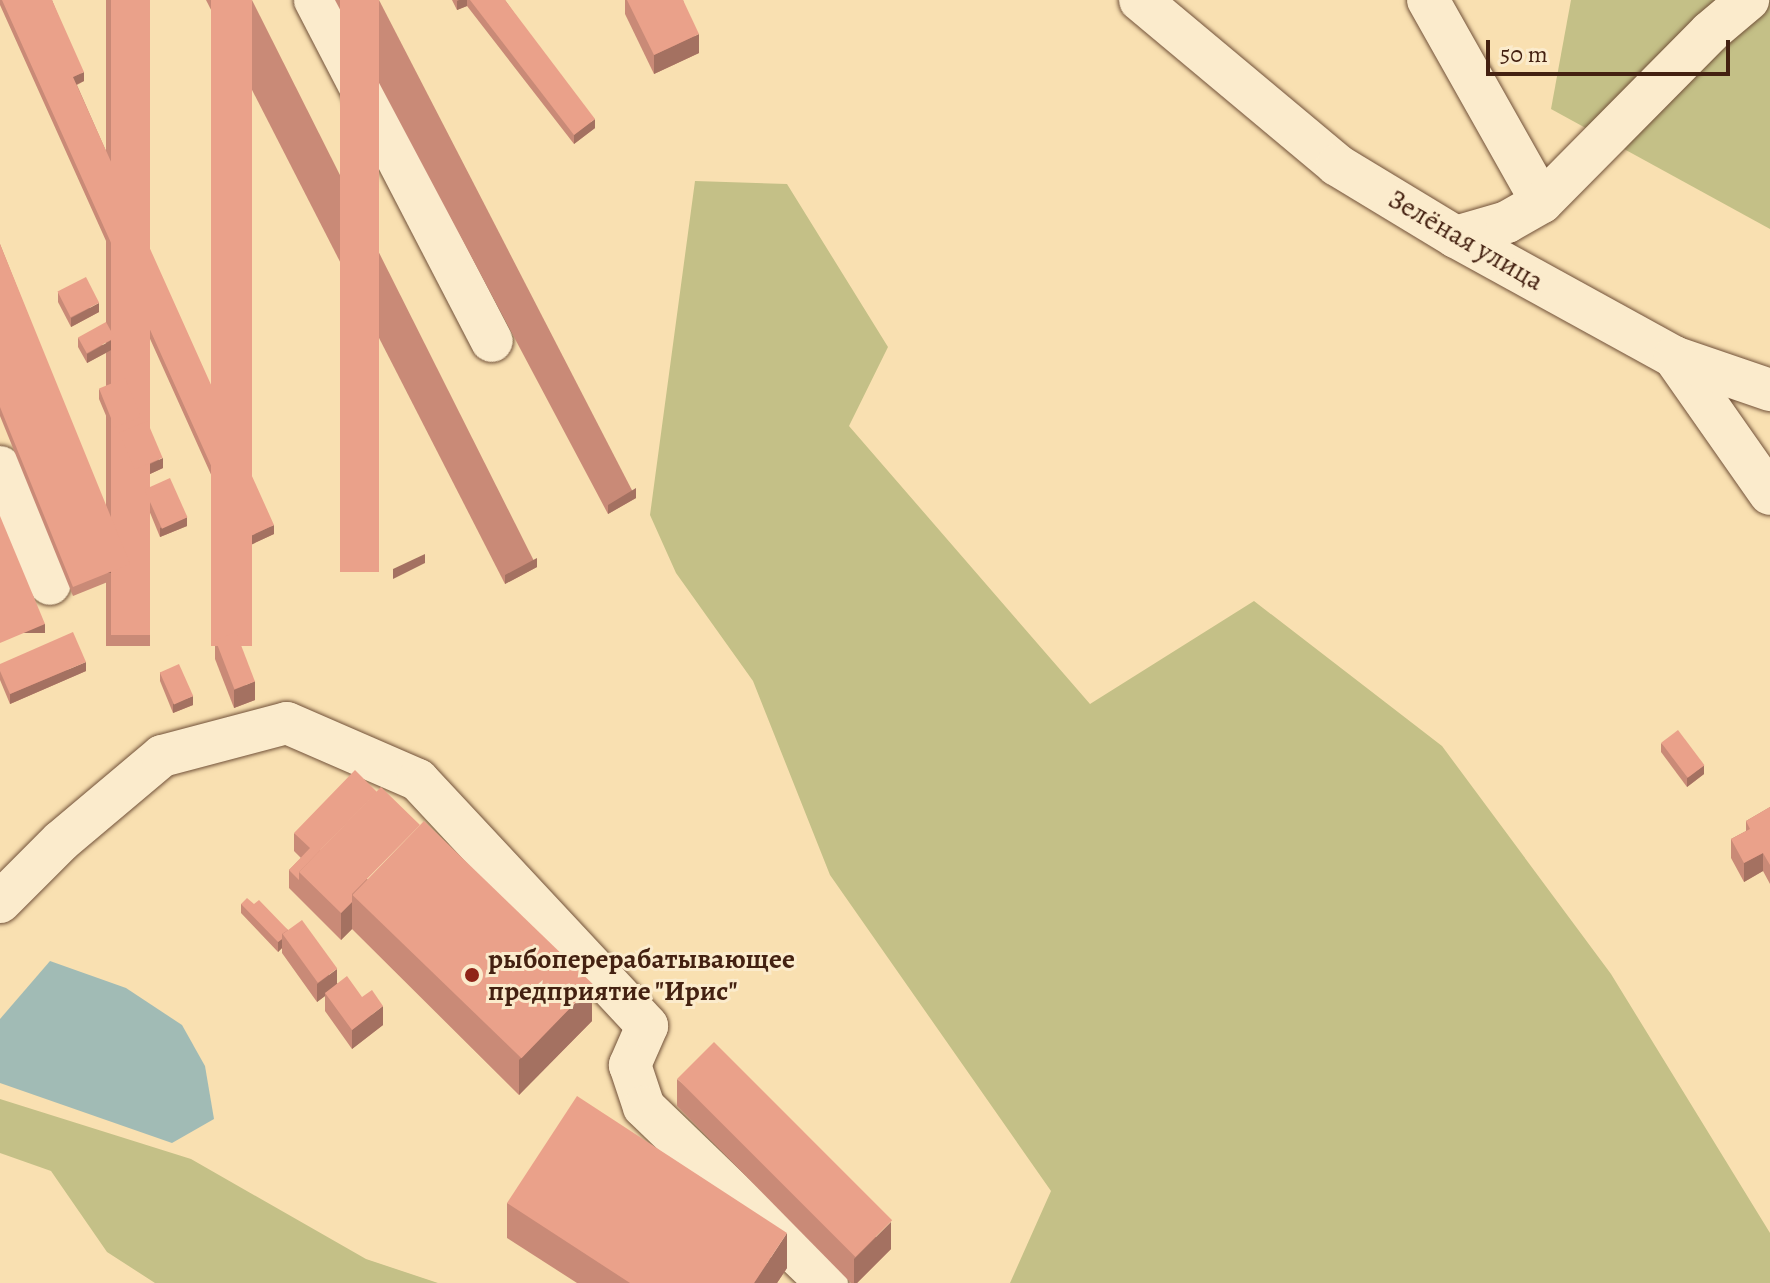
<!DOCTYPE html>
<meta charset="utf-8">
<style>
body{margin:0}
#map{position:relative;width:1770px;height:1283px;overflow:hidden;background:#f9e0b1;font-family:Alegreya,serif}
div>[style]{position:absolute}
[style*='--x']{left:calc(var(--x)*1px);top:calc(var(--y)*1px);width:calc(var(--w)*1px);rotate:calc(var(--a)*1deg)}
.green>*{inset:0;background:#c4c087}
.water>*{inset:0;background:#a1bbb5}
.roads{filter:drop-shadow(0 0 2px #715139) drop-shadow(0 0 2px #715139)}
.minor>*{height:42px;margin:-21px;padding:0 21px;transform-origin:21px;border-radius:21px;background:#fbebcc}
.wall>*{inset:0;background:#c98a77;transform-origin:0 0}
.shaded-wall>*{inset:0;background:#a47161;transform-origin:0 0}
.building>*{inset:0;background:#eaa18a;transform-origin:0 0}
.dots>*{width:22px;height:22px;translate:-50% -50%;box-sizing:border-box;border:4px solid #fbebcc;border-radius:50%}
span{translate:-50% -50%;white-space:nowrap;text-align:center;line-height:1.15;-webkit-text-stroke:6px #fbebcc;paint-order:stroke}
.street-label{font-size:28px;color:#442111}
.poi-label{font-size:28px;color:#442111;font-weight:700}
.left{translate:0 -50%;text-align:left}
.scale{position:absolute;left:1486px;top:40px;width:244px;height:36px;box-sizing:border-box;border:4px solid #442111;border-top:0;padding-left:10px;font-size:24px;line-height:28px;white-space:nowrap;color:#442111;-webkit-text-stroke:6px #fbebcc;paint-order:stroke}
</style>
<div id="map">
<div class="green">
<div style="clip-path:polygon(1571px 0,1770px 0,1770px 229px,1551px 109px)"></div>
<div style="clip-path:polygon(695px 181px,787px 184px,888px 347px,849px 426px,1090px 704px,1254px 601px,1442px 746px,1611px 974px,1770px 1233px,1770px 1283px,1010px 1283px,1051px 1191px,830px 875px,753px 681px,676px 573px,650px 515px)"></div>
<div style="clip-path:polygon(0 1099px,191px 1159px,366px 1259px,438px 1283px,155px 1283px,107px 1252px,51px 1171px,0 1153px)"></div>
</div>
<div class="water">
<div style="clip-path:polygon(50px 961px,126px 988px,182px 1025px,205px 1066px,214px 1119px,172px 1143px,0 1083px,0 1019px)"></div>
</div>
<div class="roads">
<div class="minor">
<div style="--x:315;--y:0;--w:384;--a:62.6"></div>
<div style="--x:1140;--y:0;--w:257;--a:39.9"></div>
<div style="--x:1337;--y:165;--w:139;--a:31.2"></div>
<div style="--x:1456;--y:237;--w:249;--a:28.8"></div>
<div style="--x:1674;--y:357;--w:167;--a:55"></div>
<div style="--x:1428;--y:0;--w:232;--a:60.6"></div>
<div style="--x:1456;--y:237;--w:53;--a:-16.4"></div>
<div style="--x:1507;--y:222;--w:40;--a:-29.7"></div>
<div style="--x:1542;--y:202;--w:239;--a:-45.3"></div>
<div style="--x:1710;--y:32;--w:50;--a:-40.1"></div>
<div style="--x:1674;--y:357;--w:102;--a:19"></div>
<div style="--x:0;--y:467;--w:127;--a:66.9"></div>
<div style="--x:0;--y:902;--w:86;--a:-45"></div>
<div style="--x:61;--y:841;--w:132;--a:-40.1"></div>
<div style="--x:162;--y:756;--w:129;--a:-14.8"></div>
<div style="--x:287;--y:723;--w:143;--a:23.5"></div>
<div style="--x:418;--y:780;--w:336;--a:47"></div>
<div style="--x:647;--y:1026;--w:43;--a:113.6"></div>
<div style="--x:630;--y:1065;--w:44;--a:71.6"></div>
<div style="--x:644;--y:1107;--w:254;--a:43.9"></div>
</div>
</div>
<div class="wall">
<div style="clip-path:polygon(0 0,52px 0,84px 81px,77px 85px,274px 534px,244px 548px,0 5px)"></div>
<div style="left:106px;top:0;width:44px;height:646px"></div>
<div style="clip-path:polygon(206px 0,252px 0,537px 567px,505px 584px)"></div>
<div style="clip-path:polygon(335px 0,379px 0,636px 498px,608px 514px)"></div>
<div style="clip-path:polygon(452px 0,505px 0,595px 128px,574px 144px,467px 6px,457px 10px)"></div>
<div style="clip-path:polygon(625px 0,683px 0,699px 53px,654px 74px,625px 14px)"></div>
<div style="clip-path:polygon(0 244px,130px 573px,73px 596px,0 416px)"></div>
<div style="clip-path:polygon(58px 292px,99px 312px,71px 327px,58px 302px)"></div>
<div style="clip-path:polygon(78px 338px,115px 348px,87px 363px,78px 347px)"></div>
<div style="clip-path:polygon(99px 389px,141px 424px,163px 468px,137px 480px,120px 442px,120px 435px,115px 437px,99px 399px)"></div>
<div style="clip-path:polygon(144px 489px,187px 526px,160px 537px,144px 498px)"></div>
<div style="clip-path:polygon(215px 640px,255px 700px,234px 708px,215px 659px)"></div>
<div style="clip-path:polygon(0 664px,86px 671px,10px 704px,0 680px)"></div>
<div style="clip-path:polygon(160px 672px,193px 705px,173px 713px,160px 681px)"></div>
<div style="clip-path:polygon(1661px 743px,1704px 774px,1687px 787px,1661px 752px)"></div>
<div style="clip-path:polygon(1770px 807px,1770px 884px,1763px 871px,1744px 882px,1731px 858px,1731px 839px,1746px 831px,1746px 821px)"></div>
<div style="clip-path:polygon(294px 833px,592px 1021px,519px 1095px,352px 929px,341px 940px,289px 888px,289px 870px,301px 858px,294px 851px)"></div>
<div style="clip-path:polygon(241px 904px,254px 904px,288px 930px,337px 983px,383px 1025px,352px 1049px,325px 1011px,325px 996px,317px 1002px,282px 953px,282px 948px,278px 952px,241px 913px)"></div>
<div style="clip-path:polygon(677px 1079px,891px 1249px,857px 1283px,851px 1283px,677px 1106px)"></div>
<div style="clip-path:polygon(507px 1203px,787px 1268px,777px 1283px,577px 1283px,507px 1238px)"></div>
</div>
<div class="shaded-wall">
<div style="clip-path:polygon(459px 0,467px 0,467px 6px,457px 10px,457px 1px)"></div>
<div style="clip-path:polygon(699px 34px,699px 53px,654px 74px,654px 55px)"></div>
<div style="clip-path:polygon(84px 72px,84px 81px,73px 86px,73px 77px)"></div>
<div style="clip-path:polygon(595px 119px,595px 128px,574px 144px,574px 135px)"></div>
<div style="clip-path:polygon(99px 303px,99px 312px,71px 327px,71px 318px)"></div>
<div style="clip-path:polygon(115px 338px,115px 348px,87px 363px,87px 354px)"></div>
<div style="clip-path:polygon(141px 417px,141px 426px,115px 437px,115px 428px)"></div>
<div style="clip-path:polygon(163px 458px,163px 468px,137px 480px,137px 470px)"></div>
<div style="clip-path:polygon(636px 488px,636px 498px,608px 514px,608px 505px)"></div>
<div style="clip-path:polygon(187px 517px,187px 526px,160px 537px,160px 528px)"></div>
<div style="clip-path:polygon(274px 525px,274px 534px,244px 548px,244px 539px)"></div>
<div style="clip-path:polygon(425px 554px,425px 563px,393px 579px,393px 569px)"></div>
<div style="clip-path:polygon(537px 558px,537px 567px,505px 584px,505px 575px)"></div>
<div style="left:130px;top:564px;width:9px;height:61px;rotate:90deg"></div>
<div style="left:45px;top:624px;width:9px;height:49px;rotate:90deg"></div>
<div style="clip-path:polygon(86px 662px,86px 671px,10px 704px,10px 694px)"></div>
<div style="clip-path:polygon(255px 681px,255px 700px,234px 708px,234px 690px)"></div>
<div style="clip-path:polygon(193px 696px,193px 705px,173px 713px,173px 704px)"></div>
<div style="clip-path:polygon(1704px 765px,1704px 774px,1687px 787px,1687px 778px)"></div>
<div style="clip-path:polygon(1763px 853px,1763px 871px,1744px 882px,1744px 863px)"></div>
<div style="clip-path:polygon(352px 902px,352px 929px,341px 940px,341px 913px)"></div>
<div style="clip-path:polygon(282px 939px,282px 948px,278px 952px,278px 942px)"></div>
<div style="clip-path:polygon(337px 969px,337px 988px,325px 993px,325px 996px,317px 1002px,317px 984px)"></div>
<div style="clip-path:polygon(592px 986px,592px 1021px,519px 1095px,519px 1060px)"></div>
<div style="clip-path:polygon(383px 1006px,383px 1025px,352px 1049px,352px 1030px)"></div>
<div style="clip-path:polygon(891px 1222px,891px 1249px,857px 1283px,854px 1283px,854px 1259px)"></div>
<div style="clip-path:polygon(787px 1233px,787px 1268px,777px 1283px,754px 1283px)"></div>
</div>
<div class="building">
<div style="clip-path:polygon(2px 0,52px 0,84px 72px,73px 77px,274px 525px,244px 539px)"></div>
<div style="left:111px;top:0;width:39px;height:635px"></div>
<div style="left:211px;top:0;width:41px;height:646px"></div>
<div style="left:340px;top:0;width:39px;height:572px"></div>
<div style="clip-path:polygon(470px 0,505px 0,595px 119px,574px 135px)"></div>
<div style="clip-path:polygon(627px 0,683px 0,699px 34px,654px 55px)"></div>
<div style="clip-path:polygon(0 244px,130px 564px,73px 587px,0 407px)"></div>
<div style="left:86px;top:277px;width:29px;height:32px;rotate:63deg"></div>
<div style="left:106px;top:322px;width:18px;height:32px;rotate:61deg"></div>
<div style="left:125px;top:378px;width:42px;height:28px;rotate:68deg"></div>
<div style="left:147px;top:421px;width:40px;height:30px;rotate:67deg"></div>
<div style="left:170px;top:478px;width:43px;height:28px;rotate:66deg"></div>
<div style="clip-path:polygon(0 516px,45px 624px,0 643px)"></div>
<div style="clip-path:polygon(73px 632px,86px 662px,10px 694px,0 671px,0 664px)"></div>
<div style="left:236px;top:632px;width:53px;height:22px;rotate:69deg"></div>
<div style="left:179px;top:664px;width:35px;height:21px;rotate:66deg"></div>
<div style="left:1678px;top:730px;width:44px;height:21px;rotate:53deg"></div>
<div style="clip-path:polygon(355px 770px,377px 792px,299px 872px,299px 880px,289px 870px,310px 848px,294px 833px)"></div>
<div style="clip-path:polygon(381px 787px,420px 825px,352px 894px,352px 902px,341px 913px,299px 872px)"></div>
<div style="clip-path:polygon(1770px 807px,1770px 865px,1763px 853px,1744px 863px,1731px 839px,1750px 829px,1746px 821px)"></div>
<div style="left:424px;top:821px;width:235px;height:103px;rotate:44deg"></div>
<div style="clip-path:polygon(247px 898px,254px 904px,259px 900px,288px 930px,282px 934px,282px 939px,278px 942px,241px 904px)"></div>
<div style="left:302px;top:920px;width:60px;height:24px;rotate:54deg"></div>
<div style="clip-path:polygon(347px 976px,362px 997px,372px 990px,383px 1006px,352px 1030px,325px 993px)"></div>
<div style="left:714px;top:1042px;width:252px;height:52px;rotate:45deg"></div>
<div style="clip-path:polygon(577px 1096px,787px 1233px,754px 1283px,630px 1283px,507px 1203px)"></div>
</div>
<div class="dots">
<div style="left:472px;top:975px;background:#8f2418"></div>
</div>
<div class="street-label">
<span style="left:1466px;top:240px;rotate:30deg">Зелёная улица</span>
</div>
<div class="poi-label">
<span class="left" style="left:488px;top:975px">рыбоперерабатывающее<br>предприятие "Ирис"</span>
</div>
<div class="scale">50 m</div>
</div>
